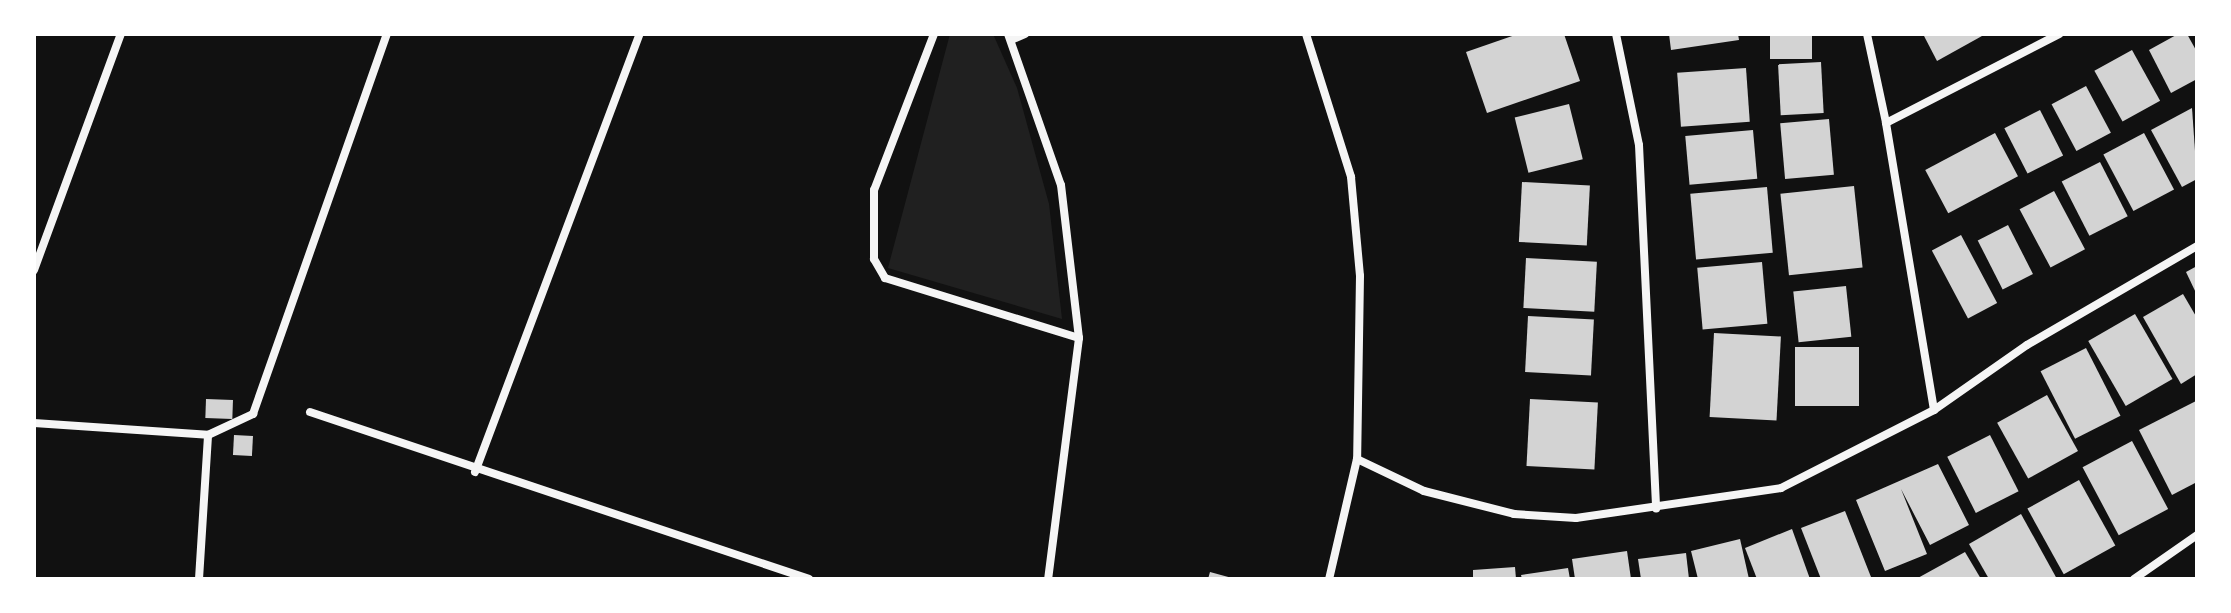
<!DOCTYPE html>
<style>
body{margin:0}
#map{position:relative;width:2231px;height:613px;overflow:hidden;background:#111;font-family:"Roboto Serif",serif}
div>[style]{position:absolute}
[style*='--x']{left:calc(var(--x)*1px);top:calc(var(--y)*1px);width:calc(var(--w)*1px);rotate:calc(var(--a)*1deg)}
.green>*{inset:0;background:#202020}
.building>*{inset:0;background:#d3d3d3;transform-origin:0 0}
.minor>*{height:8px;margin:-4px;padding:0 4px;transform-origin:4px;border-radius:4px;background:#f5f5f5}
span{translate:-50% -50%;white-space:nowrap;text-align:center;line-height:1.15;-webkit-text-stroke:7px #fff;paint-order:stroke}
.frame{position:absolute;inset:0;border:36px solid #fff;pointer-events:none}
</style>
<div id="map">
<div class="green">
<div style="clip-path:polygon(950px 34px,993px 34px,1017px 88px,1049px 204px,1062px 319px,888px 268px)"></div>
</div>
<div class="building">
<div style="clip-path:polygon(1518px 34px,1564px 34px,1580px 81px,1487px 113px,1466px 52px)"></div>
<div style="clip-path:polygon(1669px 34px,1738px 34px,1739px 40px,1671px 50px)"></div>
<div style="left:1770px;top:34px;width:42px;height:25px"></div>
<div style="clip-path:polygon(1923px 34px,1980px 34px,1982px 36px,1937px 61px)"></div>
<div style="clip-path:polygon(2178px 34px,2187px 34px,2197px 52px,2197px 79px,2171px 93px,2149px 50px)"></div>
<div style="left:2132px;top:50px;width:58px;height:43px;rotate:61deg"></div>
<div style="left:1821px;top:62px;width:51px;height:43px;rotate:87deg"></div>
<div style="left:1746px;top:68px;width:54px;height:69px;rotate:86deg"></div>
<div style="left:2086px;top:86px;width:53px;height:39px;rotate:62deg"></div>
<div style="left:1569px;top:104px;width:57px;height:56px;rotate:76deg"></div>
<div style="clip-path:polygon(2192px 108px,2197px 179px,2182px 187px,2151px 130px)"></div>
<div style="left:2040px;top:110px;width:51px;height:40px;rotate:63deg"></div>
<div style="left:1829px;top:119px;width:56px;height:49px;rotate:85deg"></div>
<div style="left:1753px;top:130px;width:49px;height:68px;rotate:85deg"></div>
<div style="left:1995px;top:133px;width:49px;height:79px;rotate:62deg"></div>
<div style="left:2144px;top:133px;width:64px;height:46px;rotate:62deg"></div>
<div style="left:2100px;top:162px;width:61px;height:43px;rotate:63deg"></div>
<div style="left:1522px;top:182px;width:68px;height:60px;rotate:3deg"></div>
<div style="left:1854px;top:186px;width:82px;height:74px;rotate:84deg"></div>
<div style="left:1767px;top:187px;width:66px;height:77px;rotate:85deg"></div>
<div style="left:2054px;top:191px;width:66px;height:39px;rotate:62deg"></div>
<div style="left:2008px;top:225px;width:55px;height:34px;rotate:63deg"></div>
<div style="left:1961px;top:235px;width:77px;height:33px;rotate:62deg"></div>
<div style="left:1526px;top:258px;width:71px;height:50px;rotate:3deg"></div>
<div style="left:1762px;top:262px;width:62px;height:65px;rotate:85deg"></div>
<div style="clip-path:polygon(2197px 266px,2197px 295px,2186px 272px)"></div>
<div style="left:1846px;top:286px;width:51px;height:53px;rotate:84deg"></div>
<div style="clip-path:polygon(2183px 294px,2197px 318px,2197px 374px,2181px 384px,2143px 317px)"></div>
<div style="left:2135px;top:314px;width:75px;height:54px;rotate:60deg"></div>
<div style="left:1528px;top:316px;width:66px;height:56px;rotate:3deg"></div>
<div style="left:1714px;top:333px;width:67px;height:84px;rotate:3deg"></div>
<div style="left:1795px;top:347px;width:64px;height:59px"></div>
<div style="left:2086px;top:348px;width:76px;height:51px;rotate:63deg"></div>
<div style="left:2047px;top:395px;width:64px;height:57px;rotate:61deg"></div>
<div style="left:206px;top:399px;width:27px;height:19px;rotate:2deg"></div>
<div style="left:1530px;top:399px;width:68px;height:67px;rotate:3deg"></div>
<div style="clip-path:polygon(2196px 401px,2197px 482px,2172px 495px,2139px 430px)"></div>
<div style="left:234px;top:435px;width:19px;height:20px;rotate:3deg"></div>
<div style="left:1990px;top:435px;width:63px;height:48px;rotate:63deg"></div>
<div style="left:2132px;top:441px;width:77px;height:56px;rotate:62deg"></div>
<div style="clip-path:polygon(1938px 464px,1969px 525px,1930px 545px,1901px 489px,1927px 554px,1885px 571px,1856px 500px)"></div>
<div style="left:2079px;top:480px;width:75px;height:59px;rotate:61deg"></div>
<div style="clip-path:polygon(1845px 511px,1871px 577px,1821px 579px,1801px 528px)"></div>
<div style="clip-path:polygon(2021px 514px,2057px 579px,1989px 579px,1969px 544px)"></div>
<div style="clip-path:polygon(1792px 529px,1810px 579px,1757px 579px,1745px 548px)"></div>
<div style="clip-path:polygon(1740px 539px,1749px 579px,1698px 579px,1691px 551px)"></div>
<div style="clip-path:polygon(1627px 551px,1631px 579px,1575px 579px,1572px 559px)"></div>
<div style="clip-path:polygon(1965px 552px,1981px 579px,1916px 579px)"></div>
<div style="clip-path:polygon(1686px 553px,1689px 579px,1641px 579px,1638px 559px)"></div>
<div style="clip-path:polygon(1515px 567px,1516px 579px,1473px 579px,1473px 570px)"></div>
<div style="clip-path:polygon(1568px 568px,1570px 579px,1522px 579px,1521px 575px)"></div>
<div style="clip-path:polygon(1210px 572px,1232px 578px,1232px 579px,1208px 579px)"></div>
</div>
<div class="minor">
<div style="--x:934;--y:34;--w:167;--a:111"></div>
<div style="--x:874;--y:190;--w:69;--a:90"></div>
<div style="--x:874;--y:259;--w:22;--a:60"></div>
<div style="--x:885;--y:278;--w:203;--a:17.2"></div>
<div style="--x:1008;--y:34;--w:160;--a:70.7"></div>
<div style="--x:1061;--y:185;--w:154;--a:83.3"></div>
<div style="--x:1079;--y:338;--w:243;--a:97.3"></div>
<div style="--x:1306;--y:34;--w:150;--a:72.5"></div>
<div style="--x:1351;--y:177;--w:99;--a:84.8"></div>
<div style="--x:1360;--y:276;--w:183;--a:90.9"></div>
<div style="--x:1357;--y:459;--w:123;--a:103.1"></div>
<div style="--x:1616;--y:34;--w:113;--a:78.3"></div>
<div style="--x:1639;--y:145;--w:364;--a:87.3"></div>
<div style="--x:1867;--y:34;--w:91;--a:77.9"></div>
<div style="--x:1011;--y:40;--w:15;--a:-23"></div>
<div style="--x:34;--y:270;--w:252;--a:-69.8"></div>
<div style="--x:1934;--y:410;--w:113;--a:-35"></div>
<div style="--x:2027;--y:345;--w:197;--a:-30.2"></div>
<div style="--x:310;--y:412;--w:526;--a:18.5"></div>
<div style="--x:34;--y:423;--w:174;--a:3.9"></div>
<div style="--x:208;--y:435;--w:50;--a:-25"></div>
<div style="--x:253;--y:414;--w:403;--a:-70.6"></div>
<div style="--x:1357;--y:459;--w:74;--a:25.5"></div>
<div style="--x:1424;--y:491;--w:93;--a:14.3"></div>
<div style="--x:1514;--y:514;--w:62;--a:3.7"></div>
<div style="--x:1576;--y:518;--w:207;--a:-8.3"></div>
<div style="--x:1781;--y:488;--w:172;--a:-27"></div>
<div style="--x:1934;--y:410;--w:291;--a:-99.5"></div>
<div style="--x:1886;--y:123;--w:195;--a:-27.2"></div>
<div style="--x:475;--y:472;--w:468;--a:-69.4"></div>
<div style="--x:199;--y:579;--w:144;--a:-86.4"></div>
<div style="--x:2134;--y:579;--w:77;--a:-34.9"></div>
</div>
<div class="frame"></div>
</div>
